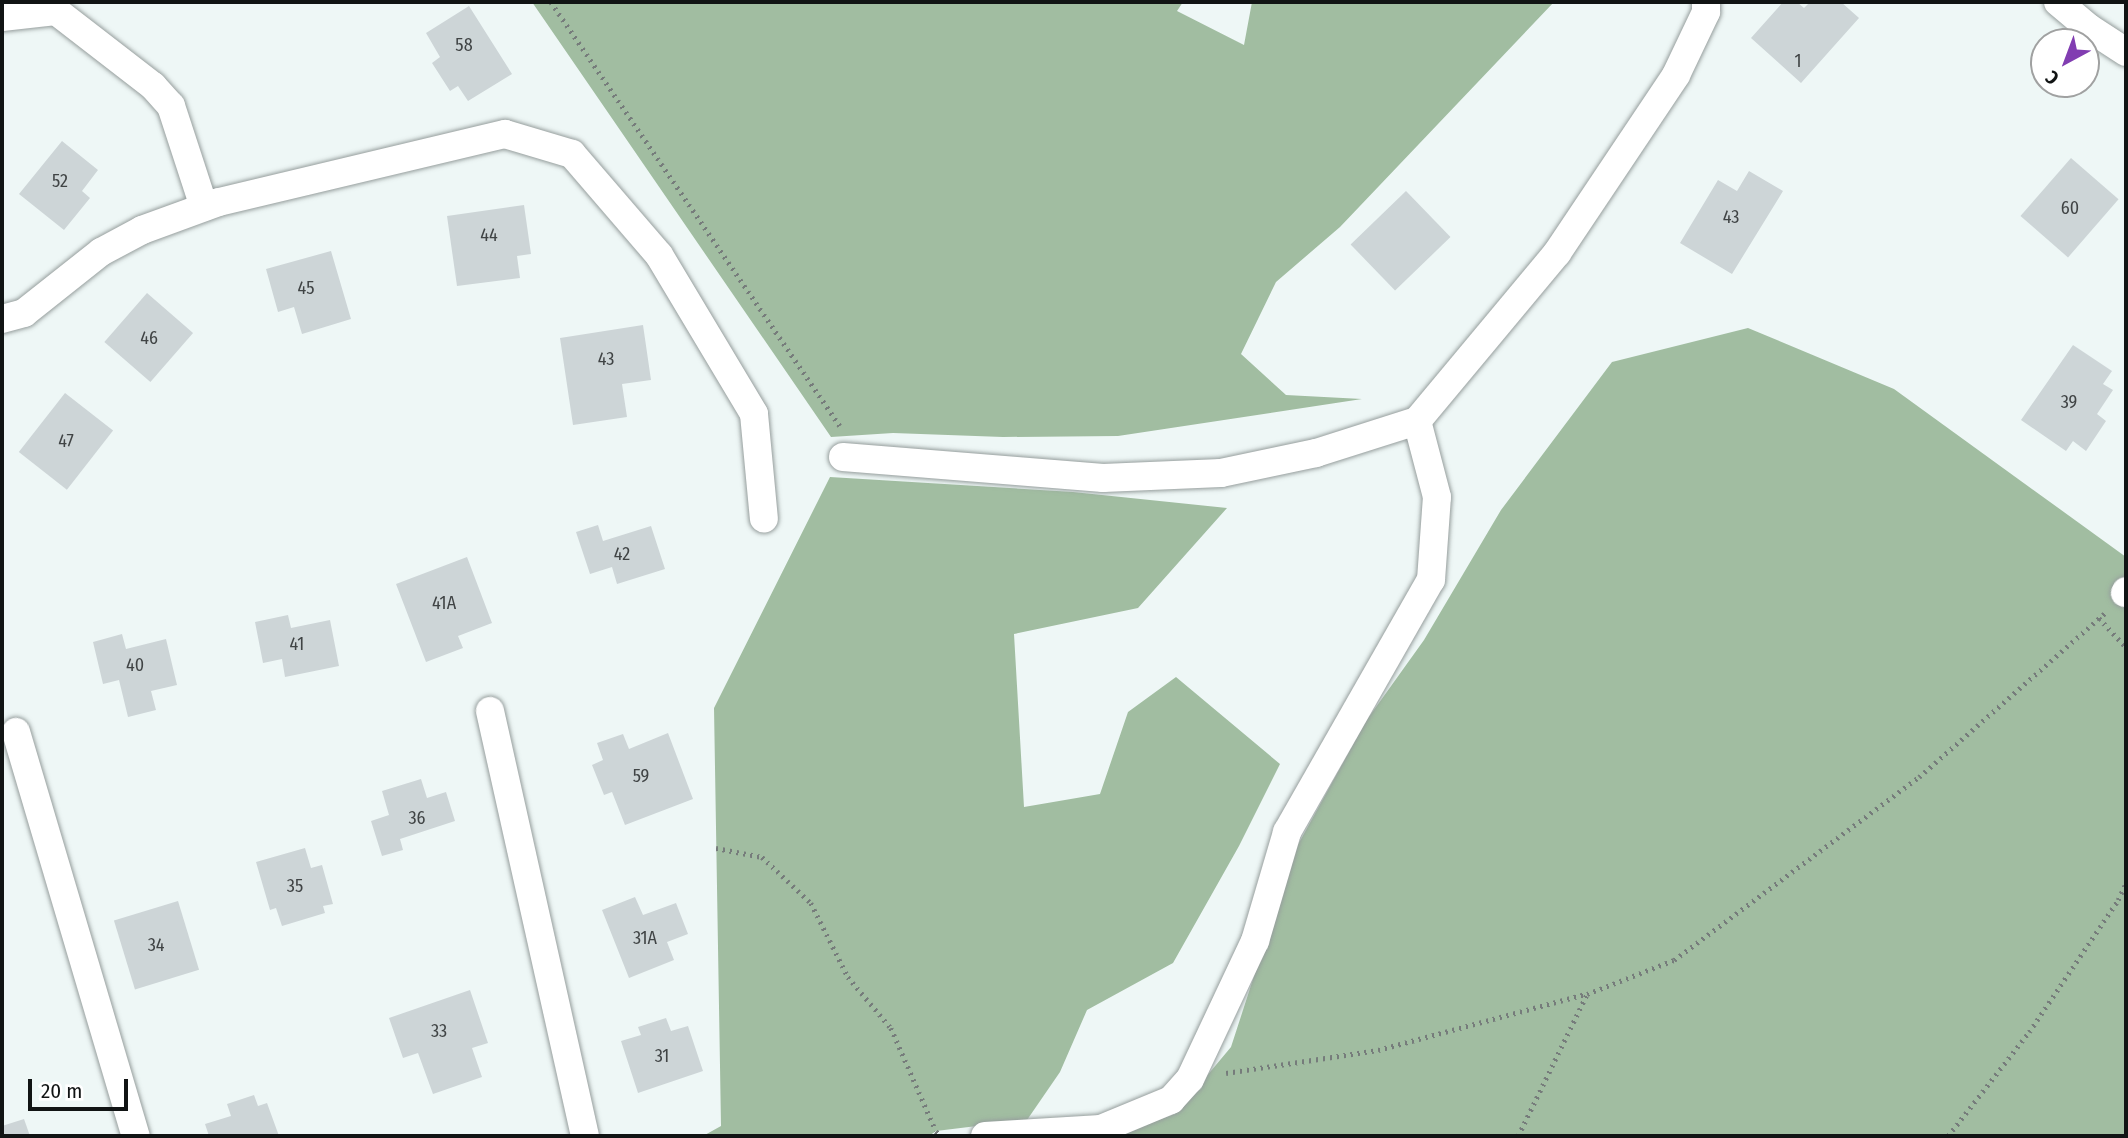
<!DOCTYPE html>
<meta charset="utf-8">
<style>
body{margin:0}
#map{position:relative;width:2128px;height:1138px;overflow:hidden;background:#eef7f6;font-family:"Fira Sans Condensed",sans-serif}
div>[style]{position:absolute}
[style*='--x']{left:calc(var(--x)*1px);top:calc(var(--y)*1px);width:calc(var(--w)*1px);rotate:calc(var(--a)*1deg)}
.forest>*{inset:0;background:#a1bda1}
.building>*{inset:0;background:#cdd5d7;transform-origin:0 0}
.path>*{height:4.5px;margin-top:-2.25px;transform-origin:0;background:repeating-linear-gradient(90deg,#767c7b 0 2px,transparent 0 7px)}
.roads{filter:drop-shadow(0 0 2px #969e9d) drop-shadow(0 0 2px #969e9d)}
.street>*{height:28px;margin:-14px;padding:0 14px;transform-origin:14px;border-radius:14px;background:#fff}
span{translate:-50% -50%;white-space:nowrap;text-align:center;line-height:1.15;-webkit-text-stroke:5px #fff;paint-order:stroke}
.number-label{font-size:18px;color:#404445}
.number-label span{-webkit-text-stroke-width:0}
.frame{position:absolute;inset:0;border:4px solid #111414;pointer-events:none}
.north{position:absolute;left:2030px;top:28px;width:70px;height:70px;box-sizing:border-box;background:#fff;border:2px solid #a0a1a1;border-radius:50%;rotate:221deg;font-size:19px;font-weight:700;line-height:28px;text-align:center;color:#111414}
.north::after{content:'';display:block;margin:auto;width:24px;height:32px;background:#813db1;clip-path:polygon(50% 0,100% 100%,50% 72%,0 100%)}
.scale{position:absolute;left:28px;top:1079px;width:100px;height:32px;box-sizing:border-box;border:4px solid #111414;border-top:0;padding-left:9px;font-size:21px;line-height:24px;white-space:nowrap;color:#111414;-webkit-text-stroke:5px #fff;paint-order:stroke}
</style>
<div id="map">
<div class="forest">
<div style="clip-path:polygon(532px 2px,1183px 2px,1177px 11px,1244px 45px,1252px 2px,1554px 2px,1340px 227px,1276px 282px,1241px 354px,1286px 395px,1362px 399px,1118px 436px,1003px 437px,893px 433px,831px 437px)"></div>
<div style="clip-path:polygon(1748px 328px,1894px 389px,2126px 557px,2126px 1136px,1114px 1136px,1175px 1114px,1231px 1047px,1295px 850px,1366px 721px,1424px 640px,1501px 510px,1612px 362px)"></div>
<div style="clip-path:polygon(830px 477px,1073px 492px,1227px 508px,1138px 608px,1014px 634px,1024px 807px,1100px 794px,1128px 712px,1176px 677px,1280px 764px,1239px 846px,1173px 963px,1087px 1010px,1060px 1072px,1027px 1120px,936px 1131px,929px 1136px,703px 1136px,721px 1126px,714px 708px)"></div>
</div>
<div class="building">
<div style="clip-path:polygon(1783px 2px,1797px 2px,1804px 8px,1810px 2px,1841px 2px,1859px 18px,1801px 83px,1751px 38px)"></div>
<div style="clip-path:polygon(469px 6px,512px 74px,468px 101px,458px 86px,450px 91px,432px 63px,440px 57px,426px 33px)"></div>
<div style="clip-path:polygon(62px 141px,98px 170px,82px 191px,90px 198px,64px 230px,19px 194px)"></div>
<div style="left:2071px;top:158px;width:63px;height:77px;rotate:41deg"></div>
<div style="clip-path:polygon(1749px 171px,1783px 191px,1732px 274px,1680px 243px,1718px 180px,1737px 191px)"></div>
<div style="left:1406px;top:191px;width:64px;height:77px;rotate:46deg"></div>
<div style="clip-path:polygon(524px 205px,531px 254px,517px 256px,520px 278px,457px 286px,447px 216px)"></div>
<div style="clip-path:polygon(331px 251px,351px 319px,302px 334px,294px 307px,278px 312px,266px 269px)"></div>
<div style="left:147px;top:293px;width:61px;height:65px;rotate:41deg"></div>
<div style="clip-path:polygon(643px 325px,651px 380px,622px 384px,627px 417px,573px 425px,560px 338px)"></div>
<div style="clip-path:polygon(2073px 345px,2112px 371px,2103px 384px,2113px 390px,2097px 414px,2106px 421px,2086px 451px,2073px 441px,2066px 451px,2021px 420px)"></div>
<div style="left:65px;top:393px;width:61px;height:75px;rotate:38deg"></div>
<div style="clip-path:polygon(598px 525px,603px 541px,651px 526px,665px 569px,617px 584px,612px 567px,590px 574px,576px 532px)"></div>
<div style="clip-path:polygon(467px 557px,492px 623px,458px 636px,463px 648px,426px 662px,396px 584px)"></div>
<div style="clip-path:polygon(288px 615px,291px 628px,330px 620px,339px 666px,285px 677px,282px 659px,263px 663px,255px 622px)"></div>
<div style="clip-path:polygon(122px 634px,126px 649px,166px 639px,177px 685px,151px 691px,156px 710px,128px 717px,119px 680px,103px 684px,93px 642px)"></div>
<div style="clip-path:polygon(668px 733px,693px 799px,625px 825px,612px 792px,604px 795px,592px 765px,603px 760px,597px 743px,623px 734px,629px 749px)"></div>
<div style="clip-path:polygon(421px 779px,427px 798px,446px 792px,455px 821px,400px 839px,403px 850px,382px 856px,371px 821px,389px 815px,382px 791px)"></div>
<div style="clip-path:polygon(305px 848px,311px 868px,322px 865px,333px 904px,323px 906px,325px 913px,282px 926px,276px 908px,270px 910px,256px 862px)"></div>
<div style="clip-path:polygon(635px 897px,643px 915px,676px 903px,688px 934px,667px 942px,674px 960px,629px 978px,602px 910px)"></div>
<div style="left:178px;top:901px;width:72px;height:67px;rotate:73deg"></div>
<div style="clip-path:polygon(470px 990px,488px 1043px,472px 1048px,482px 1077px,433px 1094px,418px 1053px,403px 1058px,389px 1018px)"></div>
<div style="clip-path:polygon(666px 1018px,671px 1031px,688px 1026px,703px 1071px,638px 1093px,621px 1041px,641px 1035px,638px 1027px)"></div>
<div style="clip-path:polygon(254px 1095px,258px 1106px,267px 1103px,279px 1136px,209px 1136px,205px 1124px,231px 1116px,227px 1104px)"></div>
<div style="clip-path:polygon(24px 1119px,30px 1136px,2px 1136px,2px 1126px)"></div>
</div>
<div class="path">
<div style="--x:551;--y:2;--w:513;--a:55.72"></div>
<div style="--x:2099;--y:618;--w:40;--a:47"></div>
<div style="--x:716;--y:848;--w:47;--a:11.1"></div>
<div style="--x:762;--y:857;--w:67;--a:43.2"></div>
<div style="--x:811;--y:903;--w:83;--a:63.4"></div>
<div style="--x:848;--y:977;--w:67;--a:49.9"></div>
<div style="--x:891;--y:1028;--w:112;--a:66.4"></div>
<div style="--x:936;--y:1131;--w:7;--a:45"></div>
<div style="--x:1226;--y:1073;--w:154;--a:-8.6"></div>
<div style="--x:1378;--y:1050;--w:215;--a:-15.1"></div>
<div style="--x:1518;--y:1136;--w:158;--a:-64.1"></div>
<div style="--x:1587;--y:994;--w:93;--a:-21.3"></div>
<div style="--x:1674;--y:960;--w:306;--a:-36.8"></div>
<div style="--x:1919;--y:777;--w:248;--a:-41.4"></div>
<div style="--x:1948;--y:1136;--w:132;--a:-52.1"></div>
<div style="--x:2029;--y:1032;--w:159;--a:-56"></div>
<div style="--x:2118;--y:900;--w:19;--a:-65"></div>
</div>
<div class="roads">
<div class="street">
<div style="--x:2058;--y:2;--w:40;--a:40"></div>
<div style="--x:2089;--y:28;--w:44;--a:33"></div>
<div style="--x:2;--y:17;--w:54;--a:-6.3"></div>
<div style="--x:56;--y:11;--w:123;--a:37.7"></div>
<div style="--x:153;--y:86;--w:27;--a:48"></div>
<div style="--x:171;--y:106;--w:106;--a:71.9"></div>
<div style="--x:2;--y:319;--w:23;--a:-15"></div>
<div style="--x:24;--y:313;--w:98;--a:-38.4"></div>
<div style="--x:101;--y:252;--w:47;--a:-28.2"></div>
<div style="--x:142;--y:230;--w:82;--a:-20"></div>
<div style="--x:219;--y:202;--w:294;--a:-13.4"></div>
<div style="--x:505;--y:134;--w:70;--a:16.6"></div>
<div style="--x:572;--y:154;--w:133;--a:49.3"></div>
<div style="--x:659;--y:255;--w:185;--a:59.1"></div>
<div style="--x:754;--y:414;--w:105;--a:84.6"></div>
<div style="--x:843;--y:457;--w:261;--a:4.6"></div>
<div style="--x:1103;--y:478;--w:118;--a:-2.4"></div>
<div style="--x:1221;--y:473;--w:97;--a:-11.9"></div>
<div style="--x:1316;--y:453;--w:106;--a:-17.6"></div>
<div style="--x:1417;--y:421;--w:219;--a:-50.2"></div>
<div style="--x:1557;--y:253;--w:214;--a:-56.2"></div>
<div style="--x:1676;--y:75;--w:70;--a:-64.5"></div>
<div style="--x:1706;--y:12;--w:10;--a:-90"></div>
<div style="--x:2125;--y:593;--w:2;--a:-63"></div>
<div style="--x:490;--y:711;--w:435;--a:77.4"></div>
<div style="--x:16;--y:732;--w:421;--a:73.5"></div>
<div style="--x:985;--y:1136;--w:116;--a:-3.5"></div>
<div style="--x:1101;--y:1129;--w:76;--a:-22.5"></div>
<div style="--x:1171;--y:1100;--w:28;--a:-48"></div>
<div style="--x:1190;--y:1079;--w:153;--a:-64.8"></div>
<div style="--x:1255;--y:941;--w:114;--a:-73.6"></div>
<div style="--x:1287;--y:832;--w:290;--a:-60.3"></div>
<div style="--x:1431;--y:580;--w:83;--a:-85.9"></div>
<div style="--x:1437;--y:497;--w:79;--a:-104.7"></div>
</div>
</div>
<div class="number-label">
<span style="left:464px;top:45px">58</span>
<span style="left:1798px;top:61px">1</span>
<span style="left:60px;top:181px">52</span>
<span style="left:2070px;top:208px">60</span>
<span style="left:1731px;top:217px">43</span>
<span style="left:489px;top:235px">44</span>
<span style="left:306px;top:288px">45</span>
<span style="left:149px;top:338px">46</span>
<span style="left:606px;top:359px">43</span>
<span style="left:2069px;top:402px">39</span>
<span style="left:66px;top:441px">47</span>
<span style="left:622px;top:554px">42</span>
<span style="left:444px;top:603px">41А</span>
<span style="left:297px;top:644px">41</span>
<span style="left:135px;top:665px">40</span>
<span style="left:641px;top:776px">59</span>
<span style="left:417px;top:818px">36</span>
<span style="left:295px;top:886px">35</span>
<span style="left:645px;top:938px">31А</span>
<span style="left:156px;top:945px">34</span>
<span style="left:439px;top:1031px">33</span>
<span style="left:662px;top:1056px">31</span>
</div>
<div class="frame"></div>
<div class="north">С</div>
<div class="scale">20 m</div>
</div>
